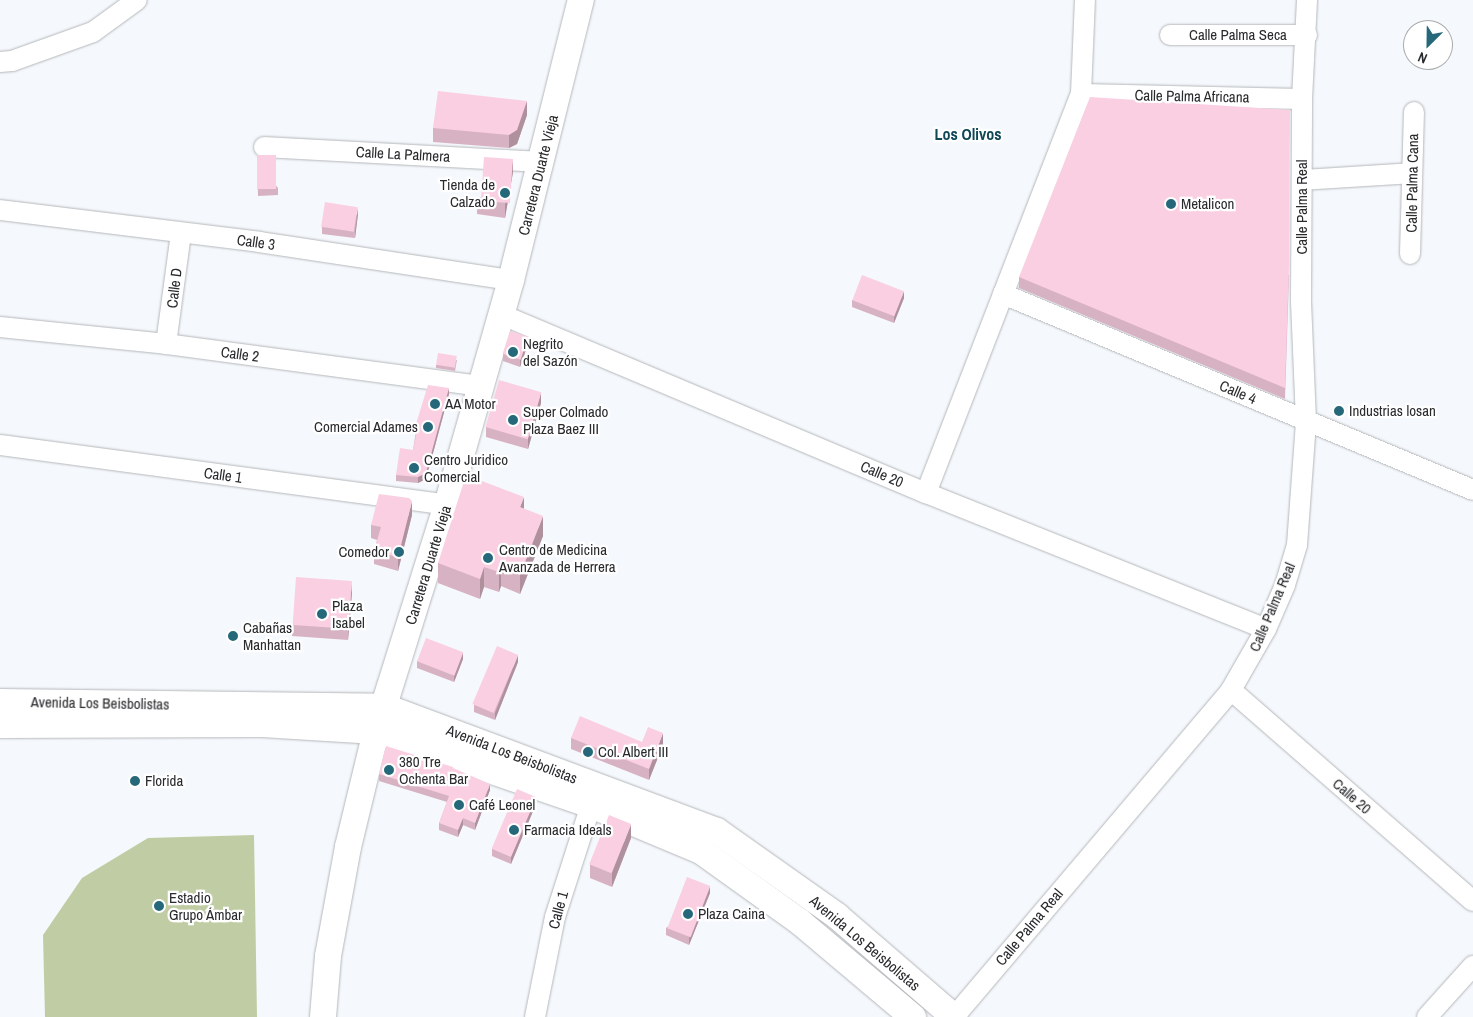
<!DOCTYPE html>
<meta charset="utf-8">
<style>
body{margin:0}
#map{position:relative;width:1473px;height:1017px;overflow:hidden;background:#f5f8fc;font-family:"Archivo Narrow",sans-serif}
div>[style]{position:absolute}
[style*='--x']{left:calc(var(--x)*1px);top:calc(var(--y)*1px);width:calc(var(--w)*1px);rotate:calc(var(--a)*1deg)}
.green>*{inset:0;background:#c0cda4}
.roads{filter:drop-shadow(0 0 1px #b4b7ba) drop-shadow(0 0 1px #b4b7ba)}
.minor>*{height:20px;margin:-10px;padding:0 10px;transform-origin:10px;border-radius:10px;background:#fff}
.major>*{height:26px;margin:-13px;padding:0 13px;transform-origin:13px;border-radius:13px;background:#fff}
.wall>*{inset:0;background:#d7b2c2}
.shaded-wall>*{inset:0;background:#af919e}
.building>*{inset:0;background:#facfe2;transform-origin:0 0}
.dots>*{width:14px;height:14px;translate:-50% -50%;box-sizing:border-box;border:2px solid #fff;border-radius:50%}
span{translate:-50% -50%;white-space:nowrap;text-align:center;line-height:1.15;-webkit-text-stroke:4.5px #fff;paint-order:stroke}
.street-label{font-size:15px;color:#292a2c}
.poi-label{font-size:15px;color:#292a2c}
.right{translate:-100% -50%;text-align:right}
.left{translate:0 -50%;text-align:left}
.neighbourhood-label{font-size:16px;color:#114857;font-weight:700}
.north{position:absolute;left:1403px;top:20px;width:50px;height:50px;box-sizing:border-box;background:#fff;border:1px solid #a9aaab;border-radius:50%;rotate:203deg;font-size:14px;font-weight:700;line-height:20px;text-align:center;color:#292a2c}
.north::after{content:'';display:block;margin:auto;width:18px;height:22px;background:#25687a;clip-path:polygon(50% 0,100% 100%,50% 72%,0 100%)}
</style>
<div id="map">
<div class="green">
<div style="clip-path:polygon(254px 835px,257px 1017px,45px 1017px,43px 935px,82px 878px,148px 838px)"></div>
</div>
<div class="roads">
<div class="minor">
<div style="--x:1170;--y:35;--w:137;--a:0"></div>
<div style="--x:0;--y:62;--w:12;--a:-5"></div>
<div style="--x:12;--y:61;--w:86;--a:-19.7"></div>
<div style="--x:93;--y:32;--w:54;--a:-36"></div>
<div style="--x:1081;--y:94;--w:221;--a:1.3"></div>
<div style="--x:264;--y:147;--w:278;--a:3.1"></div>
<div style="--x:1302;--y:180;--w:110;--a:-3.6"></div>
<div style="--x:0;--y:210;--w:261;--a:7"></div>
<div style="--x:259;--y:242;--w:255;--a:8.6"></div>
<div style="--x:1410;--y:254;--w:142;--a:-88.4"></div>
<div style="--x:1003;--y:294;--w:509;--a:22.64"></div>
<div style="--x:500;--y:314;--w:462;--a:22.8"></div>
<div style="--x:926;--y:493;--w:366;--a:21.8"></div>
<div style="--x:0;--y:327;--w:167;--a:5.8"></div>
<div style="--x:166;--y:344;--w:316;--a:7.6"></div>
<div style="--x:166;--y:344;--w:112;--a:-82.3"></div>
<div style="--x:0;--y:445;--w:451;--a:7.6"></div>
<div style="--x:926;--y:493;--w:428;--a:-68.8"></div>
<div style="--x:1081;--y:94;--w:94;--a:-87.6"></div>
<div style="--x:1231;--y:690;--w:321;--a:41.1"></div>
<div style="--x:535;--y:1017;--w:102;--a:-78.7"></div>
<div style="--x:555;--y:917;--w:118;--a:-72.2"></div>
<div style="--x:954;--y:1017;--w:429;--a:-49.7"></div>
<div style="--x:1231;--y:690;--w:70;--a:-60.2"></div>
<div style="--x:1266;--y:629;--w:48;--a:-66.6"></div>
<div style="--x:1285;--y:585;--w:42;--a:-73.3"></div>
<div style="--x:1297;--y:545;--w:124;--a:-85.8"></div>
<div style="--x:1306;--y:421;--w:120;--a:-92.4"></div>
<div style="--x:1301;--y:301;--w:202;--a:-89.7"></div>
<div style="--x:1302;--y:99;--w:99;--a:-87.1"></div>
<div style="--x:1427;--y:1017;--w:69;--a:-48"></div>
</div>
<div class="major">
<div style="--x:0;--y:702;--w:385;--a:0.7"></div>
<div style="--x:385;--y:707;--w:354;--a:20.5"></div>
<div style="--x:717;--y:831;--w:147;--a:35.3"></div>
<div style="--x:837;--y:916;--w:155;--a:40.8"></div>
<div style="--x:0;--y:725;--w:262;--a:-0.2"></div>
<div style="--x:262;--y:724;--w:114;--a:3.5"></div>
<div style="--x:376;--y:731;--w:227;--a:19"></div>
<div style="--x:591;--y:805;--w:119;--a:22.7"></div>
<div style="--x:701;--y:851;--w:122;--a:35.6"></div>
<div style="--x:800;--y:922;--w:148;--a:40.1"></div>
<div style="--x:323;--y:1017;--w:61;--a:-85.3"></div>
<div style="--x:328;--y:956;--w:111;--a:-79.6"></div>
<div style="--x:348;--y:847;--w:119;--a:-76.4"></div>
<div style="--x:376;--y:731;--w:237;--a:-72.6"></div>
<div style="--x:447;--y:505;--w:234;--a:-74.1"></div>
<div style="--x:511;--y:280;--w:289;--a:-76"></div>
</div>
</div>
<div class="wall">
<div style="clip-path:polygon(527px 115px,517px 144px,509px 148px,433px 142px,433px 128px)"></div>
<div style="clip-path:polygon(257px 162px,278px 188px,278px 195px,258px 196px)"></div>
<div style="clip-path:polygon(513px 172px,505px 218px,477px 214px,477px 200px)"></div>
<div style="clip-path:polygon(358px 214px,355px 238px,322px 234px,322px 227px)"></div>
<div style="clip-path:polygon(1289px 275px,1285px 399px,1019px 288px,1019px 277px)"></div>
<div style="clip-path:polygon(904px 298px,894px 323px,852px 307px,852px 300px)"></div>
<div style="clip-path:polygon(528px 344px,520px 367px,503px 361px,503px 354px)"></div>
<div style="clip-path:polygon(457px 360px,455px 371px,436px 368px,436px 365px)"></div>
<div style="clip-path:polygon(449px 394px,426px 479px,418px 483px,396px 481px,396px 475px,413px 450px,416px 431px,416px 424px)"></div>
<div style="clip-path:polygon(541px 403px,528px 449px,486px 437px,486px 427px)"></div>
<div style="clip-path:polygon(524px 509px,543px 536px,520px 594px,501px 586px,499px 592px,484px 587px,480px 599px,438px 583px,438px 563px)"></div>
<div style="clip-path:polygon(412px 515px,398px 571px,374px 564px,374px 551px,377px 540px,371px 538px,371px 525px)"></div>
<div style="clip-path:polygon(352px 592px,348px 640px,292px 636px,292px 625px)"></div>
<div style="clip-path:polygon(463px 659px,454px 682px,417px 668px,417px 661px)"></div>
<div style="clip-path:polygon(518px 662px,495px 720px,474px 712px,474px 705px)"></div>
<div style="clip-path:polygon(571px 738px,642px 742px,663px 745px,649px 780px,571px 749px)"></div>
<div style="clip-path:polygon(453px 769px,490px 790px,475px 830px,463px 825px,458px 837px,439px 830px,439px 823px,447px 802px,379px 781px,379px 774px)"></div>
<div style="clip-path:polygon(536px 804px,511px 864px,492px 856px,492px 849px)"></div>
<div style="clip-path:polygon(631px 838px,612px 887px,590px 878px,590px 864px)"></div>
<div style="clip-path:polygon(710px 893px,689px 945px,666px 935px,666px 928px)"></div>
</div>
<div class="shaded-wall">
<div style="clip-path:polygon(527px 101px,527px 115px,517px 144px,509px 148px,509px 135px)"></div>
<div style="clip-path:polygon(513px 159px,513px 172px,505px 218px,505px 205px)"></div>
<div style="clip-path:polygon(358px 207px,358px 214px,355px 238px,355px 231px)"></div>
<div style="clip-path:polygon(904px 291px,904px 298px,894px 323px,894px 316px)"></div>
<div style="clip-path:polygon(528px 337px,528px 344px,520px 367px,520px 360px)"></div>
<div style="clip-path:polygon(449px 388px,449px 394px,426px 479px,418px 483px,418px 477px)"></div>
<div style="clip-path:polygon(541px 392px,541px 403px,528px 449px,528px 438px)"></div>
<div style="clip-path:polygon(524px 497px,524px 517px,520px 507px)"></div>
<div style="clip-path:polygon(412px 501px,412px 515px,398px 571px,398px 557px)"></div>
<div style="clip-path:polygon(543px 516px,543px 536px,520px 594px,520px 575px)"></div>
<div style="clip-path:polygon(484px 567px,484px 587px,480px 599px,480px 579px)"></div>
<div style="clip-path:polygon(501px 567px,501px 586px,499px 592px,499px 572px)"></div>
<div style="clip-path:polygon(352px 581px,352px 592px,348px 640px,348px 630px)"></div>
<div style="clip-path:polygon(463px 652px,463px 659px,454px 682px,454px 675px)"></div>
<div style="clip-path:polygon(518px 655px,518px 662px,495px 720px,495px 713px)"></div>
<div style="clip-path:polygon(663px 733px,663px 745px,649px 780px,649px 769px)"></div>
<div style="clip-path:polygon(490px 784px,490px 790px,475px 830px,475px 823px)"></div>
<div style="clip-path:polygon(536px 797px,536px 804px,511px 864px,511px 857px)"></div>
<div style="clip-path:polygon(463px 818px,463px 825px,458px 837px,458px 830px)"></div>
<div style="clip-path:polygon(631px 824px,631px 838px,612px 887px,612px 873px)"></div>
<div style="clip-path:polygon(710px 886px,710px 893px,689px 945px,689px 938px)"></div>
</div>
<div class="building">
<div style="clip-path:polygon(438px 91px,527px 101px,517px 130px,509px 135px,433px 128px)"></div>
<div style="clip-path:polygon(1090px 97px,1290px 110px,1289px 265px,1285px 388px,1019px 277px)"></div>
<div style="left:257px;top:155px;width:19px;height:34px"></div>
<div style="left:484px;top:157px;width:29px;height:44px;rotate:4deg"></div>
<div style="left:325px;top:202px;width:33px;height:25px;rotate:9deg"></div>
<div style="left:862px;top:275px;width:45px;height:27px;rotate:21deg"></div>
<div style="left:510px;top:331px;width:19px;height:24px;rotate:18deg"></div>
<div style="left:438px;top:353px;width:19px;height:12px;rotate:9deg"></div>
<div style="left:499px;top:380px;width:44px;height:49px;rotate:16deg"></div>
<div style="clip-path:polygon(428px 385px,449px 388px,426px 473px,418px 477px,396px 475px,400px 448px,413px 450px,418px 425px,416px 424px)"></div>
<div style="clip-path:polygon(466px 475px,524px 497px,520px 507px,543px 516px,520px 575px,501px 567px,499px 572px,484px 567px,480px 579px,438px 563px)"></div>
<div style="clip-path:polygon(379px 494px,409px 498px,412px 501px,398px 557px,374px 551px,381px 527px,371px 525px)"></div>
<div style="left:296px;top:577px;width:56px;height:48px;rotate:4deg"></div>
<div style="left:426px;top:638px;width:40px;height:25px;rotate:21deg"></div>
<div style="left:497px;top:646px;width:23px;height:63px;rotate:23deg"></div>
<div style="clip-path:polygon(580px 716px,642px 742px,648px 727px,663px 733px,649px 769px,571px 738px)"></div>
<div style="clip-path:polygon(386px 746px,453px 767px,453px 768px,490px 784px,475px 823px,463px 818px,458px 830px,439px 823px,449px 796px,379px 774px)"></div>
<div style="left:517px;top:789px;width:21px;height:65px;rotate:23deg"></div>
<div style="left:609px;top:815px;width:24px;height:53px;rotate:22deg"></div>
<div style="left:687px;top:877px;width:25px;height:55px;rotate:21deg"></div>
</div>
<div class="dots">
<div style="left:505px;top:193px;background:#25687a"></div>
<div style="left:1171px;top:204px;background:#25687a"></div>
<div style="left:513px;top:352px;background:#25687a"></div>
<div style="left:435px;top:404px;background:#25687a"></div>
<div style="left:1339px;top:411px;background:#25687a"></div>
<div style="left:513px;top:420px;background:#25687a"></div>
<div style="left:428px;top:427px;background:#25687a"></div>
<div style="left:414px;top:468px;background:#25687a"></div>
<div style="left:399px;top:552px;background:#25687a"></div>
<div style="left:488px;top:558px;background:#25687a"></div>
<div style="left:322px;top:614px;background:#25687a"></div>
<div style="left:233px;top:636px;background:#25687a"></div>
<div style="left:588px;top:752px;background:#25687a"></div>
<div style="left:389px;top:770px;background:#25687a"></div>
<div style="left:135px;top:781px;background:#25687a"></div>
<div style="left:459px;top:805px;background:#25687a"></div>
<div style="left:514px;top:830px;background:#25687a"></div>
<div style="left:159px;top:906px;background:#25687a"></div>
<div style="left:688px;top:914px;background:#25687a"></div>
</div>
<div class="street-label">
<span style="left:1238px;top:35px">Calle Palma Seca</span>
<span style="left:1192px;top:96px;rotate:1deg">Calle Palma Africana</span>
<span style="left:403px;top:154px;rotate:3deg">Calle La Palmera</span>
<span style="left:538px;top:175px;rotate:-76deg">Carretera Duarte Vieja</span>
<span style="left:1412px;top:183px;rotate:-89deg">Calle Palma Cana</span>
<span style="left:1302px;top:207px;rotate:-90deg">Calle Palma Real</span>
<span style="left:256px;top:242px;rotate:8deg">Calle 3</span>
<span style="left:174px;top:288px;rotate:-83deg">Calle D</span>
<span style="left:240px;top:354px;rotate:8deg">Calle 2</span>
<span style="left:1238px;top:392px;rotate:23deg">Calle 4</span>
<span style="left:882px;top:474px;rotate:23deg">Calle 20</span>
<span style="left:223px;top:475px;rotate:8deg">Calle 1</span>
<span style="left:428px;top:565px;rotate:-73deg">Carretera Duarte Vieja</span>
<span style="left:1272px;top:607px;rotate:-67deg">Calle Palma Real</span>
<span style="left:100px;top:703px;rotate:1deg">Avenida Los Beisbolistas</span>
<span style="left:512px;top:754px;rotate:21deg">Avenida Los Beisbolistas</span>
<span style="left:1352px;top:796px;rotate:41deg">Calle 20</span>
<span style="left:558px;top:910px;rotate:-75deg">Calle 1</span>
<span style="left:1029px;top:927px;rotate:-50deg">Calle Palma Real</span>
<span style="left:865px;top:943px;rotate:40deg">Avenida Los Beisbolistas</span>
</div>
<div class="poi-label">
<span class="right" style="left:495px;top:193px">Tienda de<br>Calzado</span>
<span class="left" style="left:1181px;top:204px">Metalicon</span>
<span class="left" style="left:523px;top:352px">Negrito<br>del Sazón</span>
<span class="left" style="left:445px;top:404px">AA Motor</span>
<span class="left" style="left:523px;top:420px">Super Colmado<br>Plaza Baez III</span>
<span class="left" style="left:1349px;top:411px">Industrias losan</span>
<span class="right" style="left:418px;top:427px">Comercial Adames</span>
<span class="left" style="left:424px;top:468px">Centro Juridico<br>Comercial</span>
<span class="left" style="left:499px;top:558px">Centro de Medicina<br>Avanzada de Herrera</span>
<span class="right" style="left:389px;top:552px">Comedor</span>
<span class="left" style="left:332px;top:614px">Plaza<br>Isabel</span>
<span class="left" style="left:243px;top:636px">Cabañas<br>Manhattan</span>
<span class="left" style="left:598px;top:752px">Col. Albert III</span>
<span class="left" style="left:399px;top:770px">380 Tre<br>Ochenta Bar</span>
<span class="left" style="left:145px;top:781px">Florida</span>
<span class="left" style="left:469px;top:805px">Café Leonel</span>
<span class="left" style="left:524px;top:830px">Farmacia Ideals</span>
<span class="left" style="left:169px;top:906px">Estadio<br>Grupo Ámbar</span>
<span class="left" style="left:698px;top:914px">Plaza Caina</span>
</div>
<div class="neighbourhood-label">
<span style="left:968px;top:134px">Los Olivos</span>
</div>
<div class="north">N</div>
</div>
